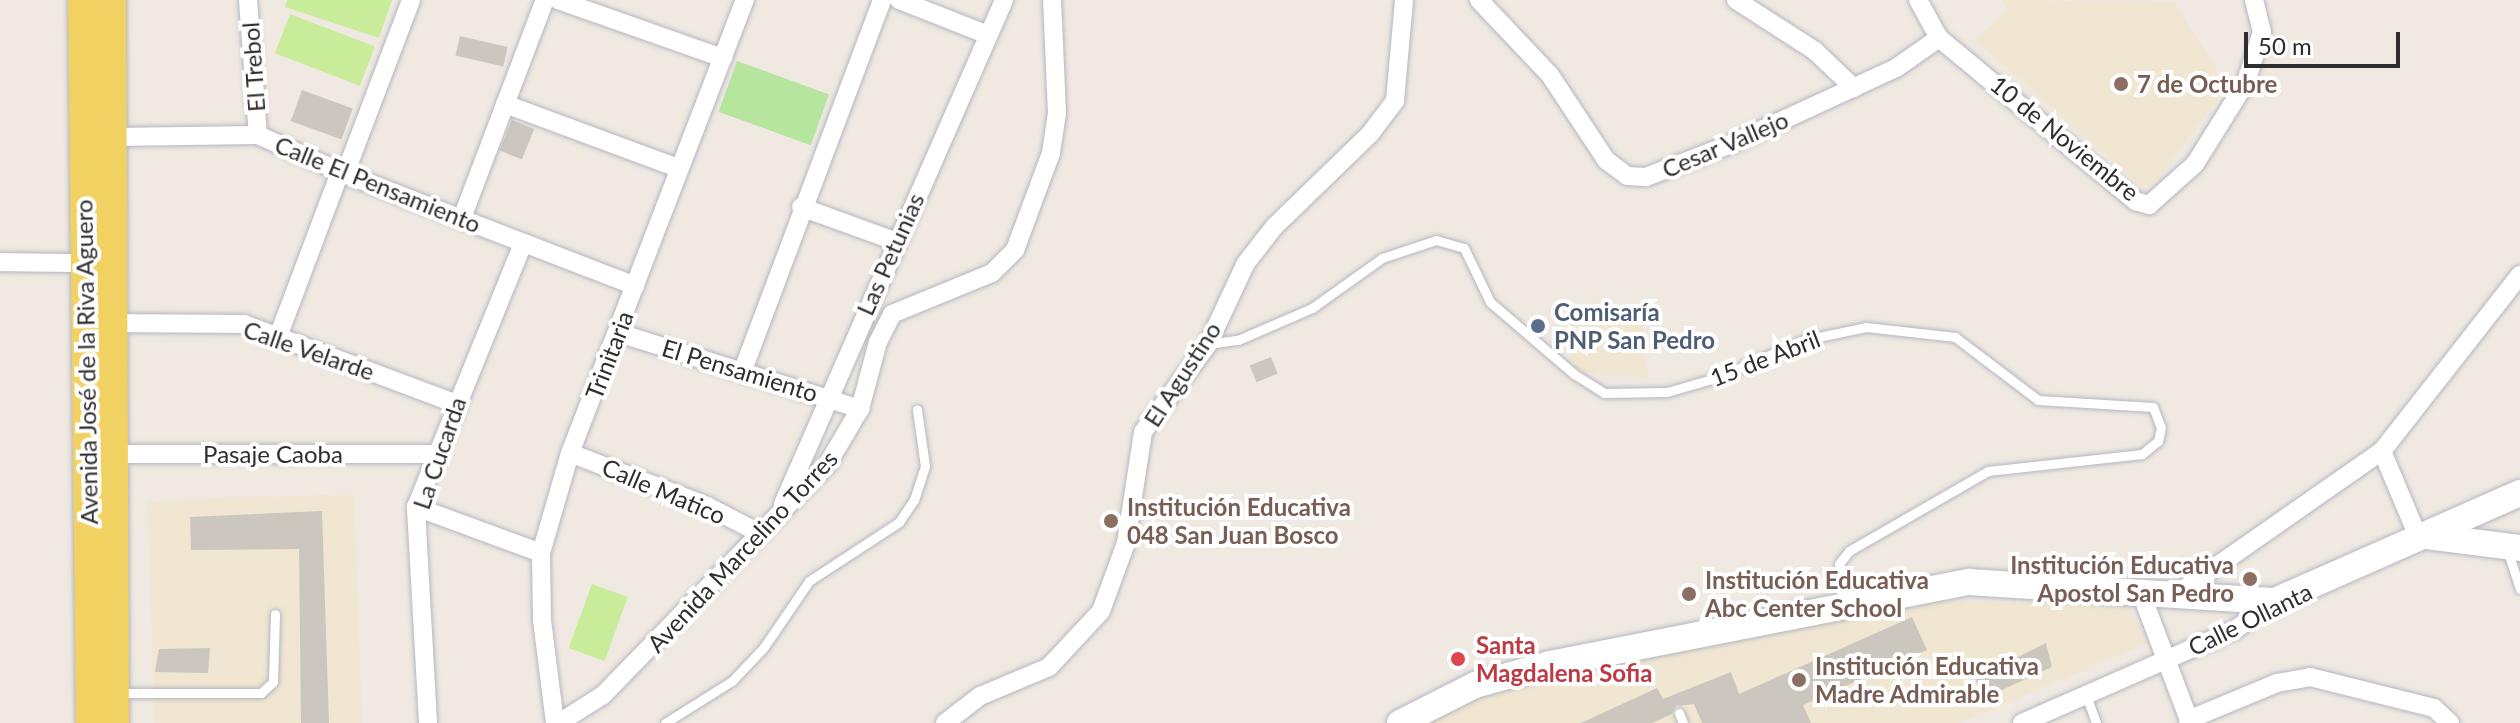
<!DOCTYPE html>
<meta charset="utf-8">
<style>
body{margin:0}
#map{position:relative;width:2520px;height:723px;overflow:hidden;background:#efe9e1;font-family:Lato,sans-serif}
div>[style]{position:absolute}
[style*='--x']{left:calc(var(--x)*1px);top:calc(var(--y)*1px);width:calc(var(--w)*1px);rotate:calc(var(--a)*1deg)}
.education>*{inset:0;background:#f0e6d1;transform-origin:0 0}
.green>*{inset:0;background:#b6e59e;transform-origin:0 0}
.pitch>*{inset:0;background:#c9ec9a;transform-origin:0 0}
.building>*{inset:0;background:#cbc7bf;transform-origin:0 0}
.roads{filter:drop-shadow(0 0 2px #b4b7c1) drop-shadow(0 0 2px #b4b7c1)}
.lane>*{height:9px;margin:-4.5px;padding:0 4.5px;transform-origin:4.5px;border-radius:4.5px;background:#fff}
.street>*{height:18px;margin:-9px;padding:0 9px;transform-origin:9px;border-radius:9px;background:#fff}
.secondary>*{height:26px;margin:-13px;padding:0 13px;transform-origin:13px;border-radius:13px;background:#fff}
.primary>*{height:30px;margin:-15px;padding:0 15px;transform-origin:15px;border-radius:15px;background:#f2d163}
.dots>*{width:22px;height:22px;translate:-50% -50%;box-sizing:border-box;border:4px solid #fff;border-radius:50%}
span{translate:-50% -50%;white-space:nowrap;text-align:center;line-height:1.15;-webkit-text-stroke:8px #fff;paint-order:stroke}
.street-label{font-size:24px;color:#2e2e2e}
.education-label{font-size:24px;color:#785e54;font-weight:700}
.left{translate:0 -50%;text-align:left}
.right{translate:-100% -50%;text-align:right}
.service-label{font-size:24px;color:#4e5e75;font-weight:700}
.health-label{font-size:24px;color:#be3a42;font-weight:700}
.scale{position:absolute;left:2244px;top:32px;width:156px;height:36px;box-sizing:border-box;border:4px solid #2e2e2e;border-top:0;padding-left:10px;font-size:24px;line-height:28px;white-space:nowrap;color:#2e2e2e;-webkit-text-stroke:6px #fff;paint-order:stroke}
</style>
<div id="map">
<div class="education">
<div style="clip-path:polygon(2001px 0,2175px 3px,2216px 68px,2218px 99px,2158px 179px,2141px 187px,1975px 40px,2009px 10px)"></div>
<div style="clip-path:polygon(1595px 302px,1641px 307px,1648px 378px,1573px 371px,1566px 327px)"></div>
<div style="left:354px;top:494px;width:229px;height:207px;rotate:88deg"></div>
<div style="clip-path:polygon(1920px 601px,2127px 605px,2149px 642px,1960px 723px,1427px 723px,1452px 706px,1625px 654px)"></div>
</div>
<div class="green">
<div style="left:737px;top:61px;width:98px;height:54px;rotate:20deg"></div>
</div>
<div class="pitch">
<div style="clip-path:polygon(287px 0,392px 0,379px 38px,285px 7px)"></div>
<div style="left:290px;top:14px;width:91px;height:42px;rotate:21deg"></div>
<div style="left:592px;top:584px;width:38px;height:68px;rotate:20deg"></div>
</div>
<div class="building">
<div style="left:460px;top:36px;width:49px;height:20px;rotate:13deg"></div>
<div style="left:302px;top:90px;width:54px;height:33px;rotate:20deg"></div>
<div style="left:512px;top:120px;width:24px;height:33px;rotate:22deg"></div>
<div style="left:1271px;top:357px;width:18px;height:23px;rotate:68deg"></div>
<div style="clip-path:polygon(322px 511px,329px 723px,301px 723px,299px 549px,191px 550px,190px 517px)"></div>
<div style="clip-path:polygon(1912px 617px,1927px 650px,1803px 705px,1811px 723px,1702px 723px,1694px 704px,1676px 706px,1672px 714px,1652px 723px,1581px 723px,1657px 688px,1663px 699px,1731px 672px,1739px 694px)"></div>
<div style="clip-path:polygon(2046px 643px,2052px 667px,1984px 698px,1975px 678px)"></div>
<div style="clip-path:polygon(210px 648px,208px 673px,155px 672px,159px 649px)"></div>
</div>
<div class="roads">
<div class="lane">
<div style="--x:1208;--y:344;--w:30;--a:-8"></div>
<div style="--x:1238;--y:340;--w:81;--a:-23.4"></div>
<div style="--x:1312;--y:308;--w:86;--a:-35.5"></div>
<div style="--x:1382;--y:258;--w:57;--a:-18.4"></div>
<div style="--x:1436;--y:240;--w:29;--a:16"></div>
<div style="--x:1464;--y:248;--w:60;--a:64.3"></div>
<div style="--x:1490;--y:302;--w:111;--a:40.6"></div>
<div style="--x:1574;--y:374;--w:36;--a:32"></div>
<div style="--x:1604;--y:393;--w:63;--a:-0.9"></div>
<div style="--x:1667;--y:392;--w:54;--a:-16.1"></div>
<div style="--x:1719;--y:377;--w:93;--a:-23.5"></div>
<div style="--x:1804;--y:340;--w:63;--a:-11.8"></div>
<div style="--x:1866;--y:327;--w:90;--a:6.4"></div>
<div style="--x:1955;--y:337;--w:104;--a:37.2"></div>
<div style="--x:2038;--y:400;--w:115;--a:3.5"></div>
<div style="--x:2153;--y:407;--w:22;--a:69"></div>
<div style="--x:2161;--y:428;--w:13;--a:103"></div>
<div style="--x:2158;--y:441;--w:21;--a:141"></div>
<div style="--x:2142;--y:454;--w:155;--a:173.7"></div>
<div style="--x:1988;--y:471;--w:160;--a:150.1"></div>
<div style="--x:1849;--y:551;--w:16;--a:128"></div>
<div style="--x:1839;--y:564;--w:41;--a:85.8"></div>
<div style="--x:2507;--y:549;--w:42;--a:72"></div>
<div style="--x:118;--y:693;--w:143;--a:0"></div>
<div style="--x:261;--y:693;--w:16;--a:-43"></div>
<div style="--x:273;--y:682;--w:68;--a:-88.3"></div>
<div style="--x:2086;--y:695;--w:30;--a:70"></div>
<div style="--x:1679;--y:713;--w:11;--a:68"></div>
<div style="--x:665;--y:723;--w:79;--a:-32.1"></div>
<div style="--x:732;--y:681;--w:47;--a:-46.7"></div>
<div style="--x:764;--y:647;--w:80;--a:-55.7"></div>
<div style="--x:809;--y:581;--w:108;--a:-33.2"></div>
<div style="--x:899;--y:522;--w:27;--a:-56"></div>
<div style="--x:914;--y:500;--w:36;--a:-72"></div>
<div style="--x:925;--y:466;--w:57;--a:-98.1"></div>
</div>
<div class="street">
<div style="--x:248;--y:0;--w:135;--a:85.8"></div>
<div style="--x:558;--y:0;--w:175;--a:19.4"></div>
<div style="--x:899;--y:0;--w:96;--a:21.5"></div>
<div style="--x:1479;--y:0;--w:103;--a:46.6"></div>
<div style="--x:1550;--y:75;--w:102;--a:56.6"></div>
<div style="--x:1606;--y:160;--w:26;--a:37"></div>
<div style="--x:1627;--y:176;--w:19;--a:3"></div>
<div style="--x:1646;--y:177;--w:91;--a:-21.2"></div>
<div style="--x:1731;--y:144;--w:182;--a:-24.7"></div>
<div style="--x:1896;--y:68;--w:52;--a:-34.9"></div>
<div style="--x:1736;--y:0;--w:94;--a:32.8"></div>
<div style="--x:1815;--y:51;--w:54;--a:43.5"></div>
<div style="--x:1918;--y:0;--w:43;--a:61.1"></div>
<div style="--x:1939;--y:38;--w:255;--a:39.7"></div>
<div style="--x:2135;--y:201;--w:15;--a:16"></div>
<div style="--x:2149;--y:205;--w:62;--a:-41.7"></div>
<div style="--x:2195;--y:164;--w:97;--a:-58.1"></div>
<div style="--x:2246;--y:82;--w:52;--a:-72.3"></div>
<div style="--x:2262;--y:32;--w:33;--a:-104"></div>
<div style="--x:505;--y:104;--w:184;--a:20.3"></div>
<div style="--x:112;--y:137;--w:146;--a:-0.8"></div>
<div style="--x:258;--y:135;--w:95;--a:24.1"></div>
<div style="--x:345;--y:174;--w:311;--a:21.1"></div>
<div style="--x:345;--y:174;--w:186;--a:-69.2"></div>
<div style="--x:801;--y:207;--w:100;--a:19.9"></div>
<div style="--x:462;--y:218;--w:233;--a:-69.2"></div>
<div style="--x:0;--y:262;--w:84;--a:0.7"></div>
<div style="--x:111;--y:323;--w:133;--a:0.4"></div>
<div style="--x:244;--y:324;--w:224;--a:20.6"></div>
<div style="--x:619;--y:333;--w:253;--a:17.5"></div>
<div style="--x:278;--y:337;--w:176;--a:-69.4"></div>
<div style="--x:743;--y:370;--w:395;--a:-69.4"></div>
<div style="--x:2382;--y:451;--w:95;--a:67.2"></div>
<div style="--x:570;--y:453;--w:147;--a:21.1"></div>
<div style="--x:707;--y:506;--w:56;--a:27.5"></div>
<div style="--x:112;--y:454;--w:322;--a:0"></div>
<div style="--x:783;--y:504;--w:550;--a:-66.32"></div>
<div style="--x:416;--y:507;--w:133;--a:20.2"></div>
<div style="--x:2141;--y:593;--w:139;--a:69.3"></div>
<div style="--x:2174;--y:596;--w:254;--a:-34.9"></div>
<div style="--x:2382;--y:451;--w:224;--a:-51.9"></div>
<div style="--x:2188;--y:720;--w:96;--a:-22.6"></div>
<div style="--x:2277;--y:683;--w:34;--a:-10"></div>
<div style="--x:2310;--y:677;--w:128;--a:14"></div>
<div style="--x:2434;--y:708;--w:22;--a:43"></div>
<div style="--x:428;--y:723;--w:216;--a:-93.2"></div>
<div style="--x:416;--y:507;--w:285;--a:-67.9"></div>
<div style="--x:555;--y:723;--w:104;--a:-97.2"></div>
<div style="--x:542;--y:620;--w:67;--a:-90.9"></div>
<div style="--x:541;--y:553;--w:104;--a:-73.8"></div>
<div style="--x:570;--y:453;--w:486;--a:-68.9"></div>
<div style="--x:559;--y:723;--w:52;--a:-32.5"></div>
<div style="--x:603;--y:695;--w:321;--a:-45.8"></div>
<div style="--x:827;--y:465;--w:65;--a:-59.5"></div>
<div style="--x:860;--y:409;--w:69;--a:-75"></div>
<div style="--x:878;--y:342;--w:31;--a:-63"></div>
<div style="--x:892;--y:314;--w:108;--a:-22.3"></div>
<div style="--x:992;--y:273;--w:33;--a:-45"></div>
<div style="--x:1015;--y:250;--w:103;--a:-69.6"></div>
<div style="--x:1051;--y:153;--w:40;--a:-81.5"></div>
<div style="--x:1057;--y:113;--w:113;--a:-92.5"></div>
<div style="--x:945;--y:723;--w:44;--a:-37.6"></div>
<div style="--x:980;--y:696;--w:75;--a:-22.8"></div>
<div style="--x:1049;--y:667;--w:76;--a:-47.1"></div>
<div style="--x:1101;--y:611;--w:72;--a:-69.8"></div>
<div style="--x:1126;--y:543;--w:112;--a:-81.3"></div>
<div style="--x:1143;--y:432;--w:109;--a:-53.5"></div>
<div style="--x:1208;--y:344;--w:89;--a:-64.9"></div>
<div style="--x:1246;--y:263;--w:46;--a:-52.1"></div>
<div style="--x:1274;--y:227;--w:134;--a:-44.1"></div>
<div style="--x:1370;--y:134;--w:41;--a:-52.9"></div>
<div style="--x:1395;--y:101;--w:101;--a:-84.9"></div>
<div style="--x:2022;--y:723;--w:234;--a:-23.7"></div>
<div style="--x:2236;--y:629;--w:48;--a:-35.7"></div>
</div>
<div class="secondary">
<div style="--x:2426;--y:536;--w:95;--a:7.3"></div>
<div style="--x:1400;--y:723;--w:84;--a:-26.9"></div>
<div style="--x:1475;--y:685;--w:78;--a:-15.6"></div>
<div style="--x:1550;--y:664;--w:427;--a:-11.1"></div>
<div style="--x:1969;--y:582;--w:307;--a:3.6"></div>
<div style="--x:2275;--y:601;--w:268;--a:-23.8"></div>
</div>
<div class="primary">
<div style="--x:83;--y:0;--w:723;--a:89.37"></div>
<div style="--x:111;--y:0;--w:723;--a:89.76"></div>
</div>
</div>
<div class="dots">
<div style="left:2121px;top:84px;background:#8d6e63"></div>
<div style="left:1538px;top:326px;background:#5c6f8a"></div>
<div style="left:1111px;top:521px;background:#8d6e63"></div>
<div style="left:2250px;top:579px;background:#8d6e63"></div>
<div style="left:1689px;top:594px;background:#8d6e63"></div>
<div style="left:1458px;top:659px;background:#e0444e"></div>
<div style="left:1799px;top:680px;background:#8d6e63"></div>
</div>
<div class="street-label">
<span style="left:253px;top:67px;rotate:-94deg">El Trebol</span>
<span style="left:2065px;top:138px;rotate:39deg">10 de Noviembre</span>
<span style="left:1725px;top:144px;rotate:-23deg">Cesar Vallejo</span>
<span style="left:378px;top:184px;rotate:22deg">Calle El Pensamiento</span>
<span style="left:890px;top:254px;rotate:-66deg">Las Petunias</span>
<span style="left:309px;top:350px;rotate:19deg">Calle Velarde</span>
<span style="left:609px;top:355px;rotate:-69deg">Trinitaria</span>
<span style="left:1765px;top:358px;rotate:-21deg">15 de Abril</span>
<span style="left:86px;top:362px;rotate:-91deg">Avenida José de la Riva Aguero</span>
<span style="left:740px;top:370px;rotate:17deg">El Pensamiento</span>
<span style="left:1182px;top:374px;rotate:-57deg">El Agustino</span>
<span style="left:439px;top:453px;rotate:-71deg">La Cucarda</span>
<span style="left:273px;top:454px">Pasaje Caoba</span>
<span style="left:664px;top:491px;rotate:23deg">Calle Matico</span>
<span style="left:742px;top:551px;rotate:-47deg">Avenida Marcelino Torres</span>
<span style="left:2250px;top:619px;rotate:-26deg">Calle Ollanta</span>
</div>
<div class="education-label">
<span class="left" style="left:2137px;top:84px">7 de Octubre</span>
<span class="left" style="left:1127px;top:521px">Institución Educativa<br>048 San Juan Bosco</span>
<span class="right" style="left:2234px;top:579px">Institución Educativa<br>Apostol San Pedro</span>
<span class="left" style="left:1705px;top:594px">Institución Educativa<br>Abc Center School</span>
<span class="left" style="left:1815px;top:680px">Institución Educativa<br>Madre Admirable</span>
</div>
<div class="service-label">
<span class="left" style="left:1554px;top:326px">Comisaría<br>PNP San Pedro</span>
</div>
<div class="health-label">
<span class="left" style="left:1476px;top:659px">Santa<br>Magdalena Sofia</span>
</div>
<div class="scale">50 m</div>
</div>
